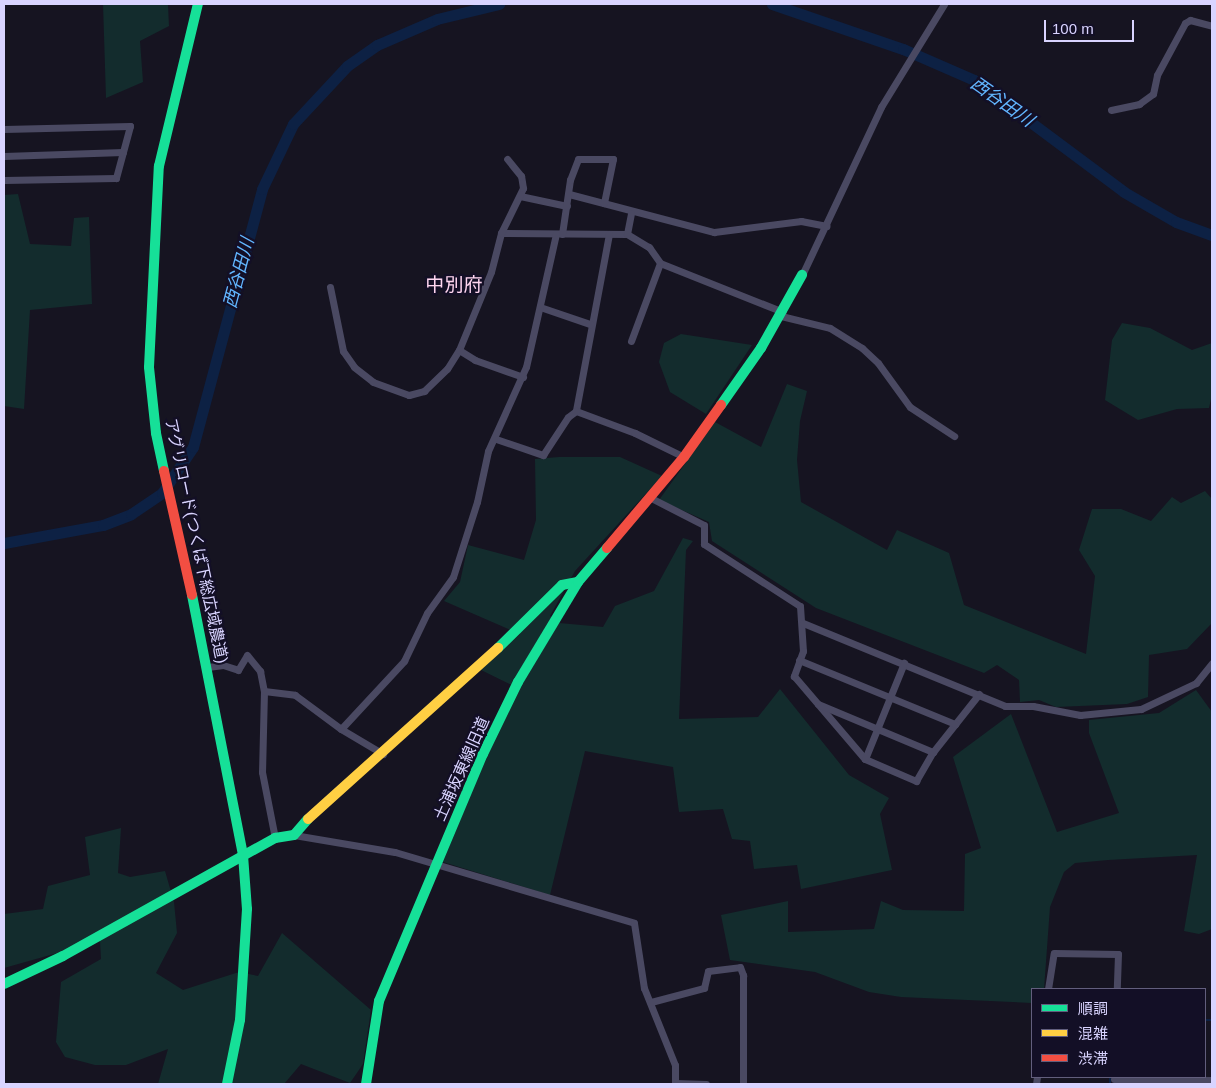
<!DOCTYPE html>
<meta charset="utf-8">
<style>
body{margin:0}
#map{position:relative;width:1216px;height:1088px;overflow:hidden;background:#161421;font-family:Helvetica,"Noto Sans JP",sans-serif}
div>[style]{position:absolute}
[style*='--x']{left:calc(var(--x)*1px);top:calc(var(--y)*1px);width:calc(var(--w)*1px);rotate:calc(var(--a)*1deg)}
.green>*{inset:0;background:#132c2d}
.stream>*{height:2px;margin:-1px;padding:0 1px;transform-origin:1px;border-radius:1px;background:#0d2144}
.river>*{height:11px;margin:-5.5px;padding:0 5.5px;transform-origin:5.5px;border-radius:5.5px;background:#0d2144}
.street>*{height:7px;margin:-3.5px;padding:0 3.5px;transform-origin:3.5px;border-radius:3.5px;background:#4a4962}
.fast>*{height:10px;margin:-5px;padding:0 5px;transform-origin:5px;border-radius:5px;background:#16e098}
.slow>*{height:10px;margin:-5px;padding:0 5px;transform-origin:5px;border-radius:5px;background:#ffcf43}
.jam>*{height:10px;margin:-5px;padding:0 5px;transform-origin:5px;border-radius:5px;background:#f24e42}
span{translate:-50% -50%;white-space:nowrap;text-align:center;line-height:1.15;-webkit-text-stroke:4.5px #130f26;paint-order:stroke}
.street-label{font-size:16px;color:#d9d4ff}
.water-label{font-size:18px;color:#62b6ff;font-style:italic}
.quarter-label{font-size:19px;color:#ffd6f0}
.frame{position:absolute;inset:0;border:5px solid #d9d4ff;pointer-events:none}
.legend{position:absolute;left:1031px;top:988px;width:175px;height:90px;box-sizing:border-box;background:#130f26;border:1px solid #625e7d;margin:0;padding:6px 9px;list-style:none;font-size:15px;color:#d9d4ff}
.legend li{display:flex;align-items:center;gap:10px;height:25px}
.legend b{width:25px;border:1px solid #625e7d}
.scale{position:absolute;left:1044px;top:20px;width:90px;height:22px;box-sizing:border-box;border:2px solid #d9d4ff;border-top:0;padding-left:6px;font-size:15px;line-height:18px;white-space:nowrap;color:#d9d4ff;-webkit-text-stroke:4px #130f26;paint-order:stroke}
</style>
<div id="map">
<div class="green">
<div style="clip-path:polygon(103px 4px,168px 4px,169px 26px,140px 41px,143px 82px,106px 98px)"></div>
<div style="clip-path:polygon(18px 194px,30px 244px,71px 246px,74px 218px,89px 217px,92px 304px,30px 310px,24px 409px,4px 406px,4px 195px)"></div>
<div style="clip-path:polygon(1122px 323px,1150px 328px,1192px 350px,1212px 343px,1212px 395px,1209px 408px,1177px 409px,1138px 420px,1105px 400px,1112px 340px)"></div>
<div style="clip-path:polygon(681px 334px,752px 345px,706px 414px,670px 392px,659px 362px,664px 343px)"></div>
<div style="clip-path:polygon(787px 384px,807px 391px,800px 421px,797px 460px,801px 502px,887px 550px,897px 530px,949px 553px,964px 605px,1086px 654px,1095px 576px,1079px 550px,1092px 509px,1121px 509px,1151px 521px,1172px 497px,1181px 503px,1205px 491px,1212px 499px,1212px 623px,1187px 649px,1149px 655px,1148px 697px,1127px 704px,1056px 707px,1039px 700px,1020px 702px,1019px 680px,997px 665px,984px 673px,816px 608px,712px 541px,709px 522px,659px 500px,715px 422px,761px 447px)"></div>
<div style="clip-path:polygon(559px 457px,620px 457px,662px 476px,575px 571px,550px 616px,559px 623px,603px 627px,615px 606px,654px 591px,683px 538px,693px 541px,686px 550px,679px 719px,758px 717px,780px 689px,849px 775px,889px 798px,880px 814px,892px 870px,801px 889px,797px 865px,754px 869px,750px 841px,732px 839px,723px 809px,679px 812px,673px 767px,585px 751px,550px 895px,443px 862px,480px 772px,520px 689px,481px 670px,520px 634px,444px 601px,460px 582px,468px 545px,524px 560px,536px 520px,535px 459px)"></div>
<div style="clip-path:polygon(1196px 690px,1212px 712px,1212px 929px,1199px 934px,1184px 931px,1197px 855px,1108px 860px,1075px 863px,1064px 872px,1050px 907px,1044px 989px,1032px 989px,1032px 1003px,901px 997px,869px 992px,815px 972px,730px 960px,721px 915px,788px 901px,788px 932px,874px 929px,881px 901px,903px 910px,964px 911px,965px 854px,981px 848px,953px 757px,1011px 714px,1057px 832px,1119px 813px,1089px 733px,1089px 720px,1159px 713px)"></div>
<div style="clip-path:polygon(121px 828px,118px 873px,130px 877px,165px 871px,174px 902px,177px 933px,156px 973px,183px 990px,239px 972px,258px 976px,282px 933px,371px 1010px,363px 1064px,350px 1083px,301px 1064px,284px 1084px,158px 1084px,168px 1049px,126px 1065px,95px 1065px,65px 1057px,56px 1042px,61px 982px,101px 959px,100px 941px,4px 968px,4px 914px,43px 909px,48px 886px,90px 875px,85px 837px)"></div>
</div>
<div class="stream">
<div style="--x:1205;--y:1020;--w:7;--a:0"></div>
<div style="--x:1110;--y:1084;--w:7;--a:-90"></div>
</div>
<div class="river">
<div style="--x:772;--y:4;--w:139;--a:19"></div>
<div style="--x:903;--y:49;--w:77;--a:23.6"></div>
<div style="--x:974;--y:80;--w:187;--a:36.7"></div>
<div style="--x:1124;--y:192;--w:60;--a:30"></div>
<div style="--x:1176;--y:222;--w:38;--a:20"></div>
<div style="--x:4;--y:543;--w:101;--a:-10.3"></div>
<div style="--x:103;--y:525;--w:30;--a:-21"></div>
<div style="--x:131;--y:514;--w:37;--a:-34"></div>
<div style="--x:162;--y:493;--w:55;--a:-56"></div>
<div style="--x:193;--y:447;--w:267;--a:-75"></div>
<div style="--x:262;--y:189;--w:72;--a:-64.5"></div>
<div style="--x:293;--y:124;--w:79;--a:-47"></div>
<div style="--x:347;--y:66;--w:37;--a:-35"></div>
<div style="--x:377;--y:45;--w:65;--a:-23.4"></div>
<div style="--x:437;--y:19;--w:64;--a:-13.6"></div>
</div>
<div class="street">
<div style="--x:1111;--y:110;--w:29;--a:-12"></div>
<div style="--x:1139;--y:104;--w:17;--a:-36"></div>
<div style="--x:1153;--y:94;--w:19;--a:-78"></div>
<div style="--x:1157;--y:75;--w:59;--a:-61.7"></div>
<div style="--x:1185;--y:23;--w:6;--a:-31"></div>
<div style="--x:1190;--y:20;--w:23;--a:15"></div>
<div style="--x:4;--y:129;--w:126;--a:-1.4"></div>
<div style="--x:130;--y:126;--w:54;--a:105.1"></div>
<div style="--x:116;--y:178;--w:112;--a:179"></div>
<div style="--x:4;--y:156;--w:119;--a:-1.9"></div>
<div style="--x:569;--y:194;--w:150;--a:14.7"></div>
<div style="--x:714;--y:232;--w:88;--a:-7.2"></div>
<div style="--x:801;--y:221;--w:26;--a:11"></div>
<div style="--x:520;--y:196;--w:48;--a:12"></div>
<div style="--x:501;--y:233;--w:126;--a:0.5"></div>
<div style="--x:627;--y:234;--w:26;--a:31"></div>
<div style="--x:649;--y:247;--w:19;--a:55"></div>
<div style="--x:660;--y:263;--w:132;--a:21.7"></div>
<div style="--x:562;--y:234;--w:55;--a:-81.6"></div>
<div style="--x:570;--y:180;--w:22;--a:-69"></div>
<div style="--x:578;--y:159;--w:35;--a:0"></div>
<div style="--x:613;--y:159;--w:45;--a:101.6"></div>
<div style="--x:609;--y:234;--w:180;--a:100.6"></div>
<div style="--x:576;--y:411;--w:63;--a:20.4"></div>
<div style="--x:635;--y:433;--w:55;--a:26.1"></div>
<div style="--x:627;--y:234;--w:21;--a:-79"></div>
<div style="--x:802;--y:275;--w:186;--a:-64.8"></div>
<div style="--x:881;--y:107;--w:121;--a:-58.5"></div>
<div style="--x:330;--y:287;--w:65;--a:78.5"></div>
<div style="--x:343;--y:351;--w:19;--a:55"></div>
<div style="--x:354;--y:367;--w:24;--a:38"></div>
<div style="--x:373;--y:382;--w:38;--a:20"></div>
<div style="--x:409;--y:395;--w:16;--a:-15"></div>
<div style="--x:424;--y:391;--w:32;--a:-44"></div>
<div style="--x:447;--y:369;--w:22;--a:-58"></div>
<div style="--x:459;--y:350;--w:84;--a:-67.7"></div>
<div style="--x:491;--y:272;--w:40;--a:-75.6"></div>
<div style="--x:501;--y:233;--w:50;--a:-63.9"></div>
<div style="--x:523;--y:188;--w:12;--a:-99"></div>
<div style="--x:521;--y:176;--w:22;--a:-129"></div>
<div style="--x:540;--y:307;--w:53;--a:18.8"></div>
<div style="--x:781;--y:316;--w:50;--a:13.8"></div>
<div style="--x:830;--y:328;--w:38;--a:32"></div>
<div style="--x:862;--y:348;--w:22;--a:43"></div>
<div style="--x:878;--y:363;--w:54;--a:54"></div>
<div style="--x:910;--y:407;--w:53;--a:33.4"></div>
<div style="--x:631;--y:341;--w:83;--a:-69.6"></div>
<div style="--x:459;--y:350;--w:19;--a:32"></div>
<div style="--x:475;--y:360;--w:51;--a:19.5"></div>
<div style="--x:496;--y:439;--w:50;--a:18.8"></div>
<div style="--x:543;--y:455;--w:45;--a:-56.7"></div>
<div style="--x:568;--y:417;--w:10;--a:-37"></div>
<div style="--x:651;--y:498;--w:59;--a:27"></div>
<div style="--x:704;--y:525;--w:19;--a:90"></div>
<div style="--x:704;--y:544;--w:114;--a:32.9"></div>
<div style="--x:800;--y:606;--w:45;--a:86.2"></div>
<div style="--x:803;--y:651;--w:27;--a:110"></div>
<div style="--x:794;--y:676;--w:109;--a:49.5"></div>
<div style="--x:865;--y:759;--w:56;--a:23.3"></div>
<div style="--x:916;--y:781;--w:34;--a:-60"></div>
<div style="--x:933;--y:752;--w:74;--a:-51.6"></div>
<div style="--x:803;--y:623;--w:218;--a:22.3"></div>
<div style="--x:1005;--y:706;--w:28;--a:0"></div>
<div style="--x:1033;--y:706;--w:48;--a:10.8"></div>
<div style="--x:1080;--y:715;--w:61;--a:-5.6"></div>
<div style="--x:1141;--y:709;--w:61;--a:-25.3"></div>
<div style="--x:1196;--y:683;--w:26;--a:-51"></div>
<div style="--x:799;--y:660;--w:169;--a:22.3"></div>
<div style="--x:208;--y:667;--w:15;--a:-8"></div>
<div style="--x:223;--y:665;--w:16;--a:18"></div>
<div style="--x:238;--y:670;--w:17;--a:-59"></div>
<div style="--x:247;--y:655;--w:21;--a:51"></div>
<div style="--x:260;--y:671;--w:20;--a:79"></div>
<div style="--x:264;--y:691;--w:81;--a:91.4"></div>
<div style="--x:262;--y:772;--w:67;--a:78.9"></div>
<div style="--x:264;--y:691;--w:31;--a:7"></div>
<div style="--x:295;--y:695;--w:57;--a:36.5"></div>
<div style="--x:341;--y:729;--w:49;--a:30.8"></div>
<div style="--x:818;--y:704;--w:125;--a:22.7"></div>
<div style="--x:341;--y:729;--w:93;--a:-47.2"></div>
<div style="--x:404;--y:661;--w:53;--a:-64.4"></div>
<div style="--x:427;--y:613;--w:44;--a:-54.2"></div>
<div style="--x:453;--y:577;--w:79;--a:-72.3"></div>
<div style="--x:477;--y:502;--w:52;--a:-77.8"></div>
<div style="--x:488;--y:451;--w:92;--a:-65.7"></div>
<div style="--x:526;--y:367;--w:136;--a:-77.3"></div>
<div style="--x:865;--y:759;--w:104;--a:-67.9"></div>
<div style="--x:294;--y:835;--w:102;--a:9.6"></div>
<div style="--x:395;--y:852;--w:249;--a:16.5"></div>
<div style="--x:634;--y:923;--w:66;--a:81.3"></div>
<div style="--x:644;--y:988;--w:83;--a:68.1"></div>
<div style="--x:675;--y:1065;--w:19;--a:90"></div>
<div style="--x:1048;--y:989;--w:36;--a:-81"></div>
<div style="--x:1054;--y:953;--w:64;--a:0.9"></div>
<div style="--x:1118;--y:954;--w:35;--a:92"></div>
<div style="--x:651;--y:1002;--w:55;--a:-14.8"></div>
<div style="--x:704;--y:988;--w:17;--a:-77"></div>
<div style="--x:708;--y:971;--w:32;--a:-7"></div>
<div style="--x:740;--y:967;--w:9;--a:69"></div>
<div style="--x:743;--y:975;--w:109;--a:90"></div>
<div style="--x:1114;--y:1079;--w:98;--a:0.6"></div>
<div style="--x:675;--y:1083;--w:31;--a:2"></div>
<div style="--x:1036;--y:1084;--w:7;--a:-82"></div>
</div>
<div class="fast">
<div style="--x:721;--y:405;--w:70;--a:-54.9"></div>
<div style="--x:761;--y:348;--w:84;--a:-60.7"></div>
<div style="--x:164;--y:471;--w:39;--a:-102"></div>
<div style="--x:156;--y:433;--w:66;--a:-96.1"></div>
<div style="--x:149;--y:367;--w:201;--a:-87.2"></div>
<div style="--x:159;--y:166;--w:167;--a:-76.5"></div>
<div style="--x:192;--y:595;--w:265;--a:78.9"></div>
<div style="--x:243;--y:855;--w:54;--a:85.8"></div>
<div style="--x:247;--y:909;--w:111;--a:93.6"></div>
<div style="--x:240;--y:1020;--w:65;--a:101.5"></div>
<div style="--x:498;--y:648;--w:90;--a:-44.5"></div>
<div style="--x:562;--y:585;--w:16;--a:-11"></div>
<div style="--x:4;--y:984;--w:65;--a:-25.4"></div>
<div style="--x:63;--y:956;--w:243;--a:-29.1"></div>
<div style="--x:275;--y:838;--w:19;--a:-9"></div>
<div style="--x:294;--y:835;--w:21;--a:-49"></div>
<div style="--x:366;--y:1084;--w:84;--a:-81.1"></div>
<div style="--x:379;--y:1001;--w:268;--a:-67.2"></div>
<div style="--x:483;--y:754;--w:80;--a:-64.1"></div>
<div style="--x:518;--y:682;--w:117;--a:-59"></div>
<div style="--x:578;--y:582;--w:45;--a:-49.5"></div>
</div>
<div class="slow">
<div style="--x:308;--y:819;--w:256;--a:-42"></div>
</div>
<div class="jam">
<div style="--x:164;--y:471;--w:127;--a:77.3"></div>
<div style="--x:607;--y:548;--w:119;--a:-49.8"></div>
<div style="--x:684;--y:457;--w:64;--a:-54.6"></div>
</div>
<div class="street-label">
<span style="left:196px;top:541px;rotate:78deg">アグリロード(つくば下総広域農道)</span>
<span style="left:462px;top:769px;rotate:-66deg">土浦坂東線旧道</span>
</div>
<div class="water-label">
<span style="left:1002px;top:102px;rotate:35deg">西谷田川</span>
<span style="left:239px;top:273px;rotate:-75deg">西谷田川</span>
</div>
<div class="quarter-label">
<span style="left:454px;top:285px">中別府</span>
</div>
<div class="frame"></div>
<ul class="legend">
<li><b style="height:6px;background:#16e098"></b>順調</li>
<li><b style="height:6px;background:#ffcf43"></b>混雑</li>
<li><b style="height:6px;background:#f24e42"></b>渋滞</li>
</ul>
<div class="scale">100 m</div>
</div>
